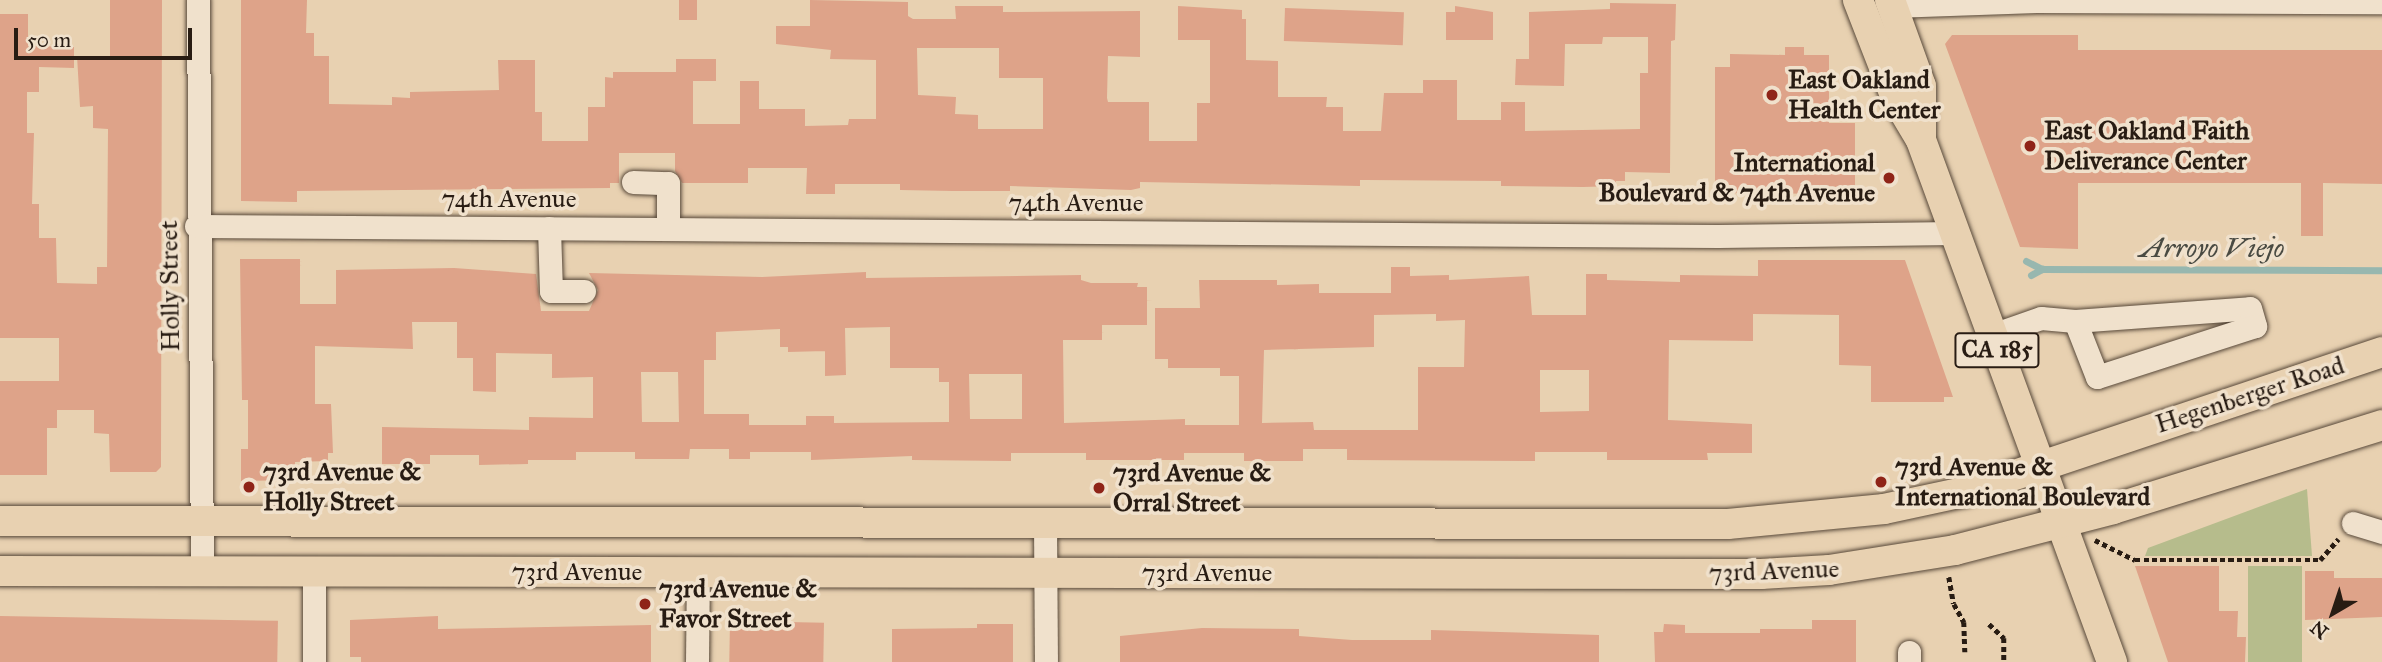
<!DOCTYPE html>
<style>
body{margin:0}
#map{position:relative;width:2382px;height:662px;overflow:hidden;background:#e8d1b1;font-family:"IM FELL Great Primer",serif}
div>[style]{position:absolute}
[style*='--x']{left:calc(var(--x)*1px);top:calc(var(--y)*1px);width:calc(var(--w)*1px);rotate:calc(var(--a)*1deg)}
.green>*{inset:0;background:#b6bc8c;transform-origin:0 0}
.stream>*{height:7px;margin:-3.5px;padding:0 3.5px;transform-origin:3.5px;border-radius:3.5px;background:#97b7af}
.building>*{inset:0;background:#dea389;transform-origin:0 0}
.path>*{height:4.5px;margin-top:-2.25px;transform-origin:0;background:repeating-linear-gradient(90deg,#281c13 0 5px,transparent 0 8.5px)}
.roads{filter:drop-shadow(0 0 2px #58493a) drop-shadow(0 0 2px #58493a)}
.minor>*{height:23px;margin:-11.5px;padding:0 11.5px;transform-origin:11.5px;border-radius:11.5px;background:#f0e1cc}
.major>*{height:30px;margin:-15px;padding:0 15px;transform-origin:15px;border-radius:15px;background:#e8d1b1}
.dots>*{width:19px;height:19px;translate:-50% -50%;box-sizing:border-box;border:4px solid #f0e1cc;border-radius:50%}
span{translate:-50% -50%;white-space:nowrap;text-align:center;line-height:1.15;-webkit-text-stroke:7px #f0e1cc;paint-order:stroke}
.shield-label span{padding:2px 5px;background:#f0e1cc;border:2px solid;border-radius:5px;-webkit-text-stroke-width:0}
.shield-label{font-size:24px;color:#281c13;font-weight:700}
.poi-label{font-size:26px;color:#281c13;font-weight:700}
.left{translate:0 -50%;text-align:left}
.right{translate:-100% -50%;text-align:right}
.street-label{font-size:26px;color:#281c13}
.water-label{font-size:28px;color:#494a42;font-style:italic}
.north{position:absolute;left:2298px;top:578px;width:70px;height:70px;-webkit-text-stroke:5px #f0e1cc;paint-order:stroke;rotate:219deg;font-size:19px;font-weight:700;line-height:28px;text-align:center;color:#281c13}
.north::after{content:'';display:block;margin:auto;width:24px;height:32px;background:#281c13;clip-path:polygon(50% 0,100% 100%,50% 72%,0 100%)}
.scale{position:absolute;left:14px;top:28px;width:178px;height:32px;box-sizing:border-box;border:4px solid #281c13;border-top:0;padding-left:9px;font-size:21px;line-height:24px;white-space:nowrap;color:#281c13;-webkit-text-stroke:5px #f0e1cc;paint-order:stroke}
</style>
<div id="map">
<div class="green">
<div style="clip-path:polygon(2307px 489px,2312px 556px,2145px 556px,2148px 548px)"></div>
<div style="left:2248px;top:566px;width:54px;height:96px"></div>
</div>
<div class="stream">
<div style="--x:2026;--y:261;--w:18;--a:27"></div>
<div style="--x:2031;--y:275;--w:13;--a:-29"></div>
<div style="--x:2042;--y:269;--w:340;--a:0.2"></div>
</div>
<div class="building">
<div style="clip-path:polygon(110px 0,162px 0,161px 467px,156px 472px,110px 472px,109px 434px,94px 433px,94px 410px,57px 410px,57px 428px,47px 428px,47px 475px,0 475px,0 381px,59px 381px,59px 338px,0 338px,0 14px,28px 14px,28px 46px,74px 47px,74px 68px,39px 67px,39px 92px,27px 92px,27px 133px,34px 133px,32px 204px,39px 204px,39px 238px,56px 238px,57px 283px,97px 284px,97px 267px,107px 267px,108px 129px,93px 128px,93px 106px,80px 107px,77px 56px,110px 56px)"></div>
<div style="clip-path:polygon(evenodd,241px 0,307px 0,306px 33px,314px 33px,314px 56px,329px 56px,329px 104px,392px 105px,392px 97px,410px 98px,410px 92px,499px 90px,498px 60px,535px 60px,535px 112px,542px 112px,542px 141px,588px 141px,588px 107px,605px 107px,605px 77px,613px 78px,613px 72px,676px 72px,676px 59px,716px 59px,716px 81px,693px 81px,693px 124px,740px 124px,740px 81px,759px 81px,759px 109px,805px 109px,805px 126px,848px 125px,849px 119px,876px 119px,876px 60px,830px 59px,831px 50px,776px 44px,776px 26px,810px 26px,810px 0,908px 2px,908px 16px,913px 19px,956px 19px,955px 6px,1003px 6px,1003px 12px,1140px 11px,1140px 57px,1108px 56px,1107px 98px,1108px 102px,1149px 102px,1149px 141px,1197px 141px,1197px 103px,1210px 103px,1210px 40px,1178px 40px,1178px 6px,1242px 10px,1242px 19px,1246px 19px,1246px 60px,1278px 61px,1278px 97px,1327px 97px,1326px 107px,1343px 107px,1343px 131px,1381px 131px,1384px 93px,1423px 93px,1423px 80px,1457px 80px,1457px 120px,1501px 120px,1501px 102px,1525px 102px,1525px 131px,1640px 129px,1640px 73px,1648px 73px,1648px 37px,1603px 37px,1602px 44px,1565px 44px,1564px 86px,1515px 85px,1516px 59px,1529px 59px,1529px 12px,1610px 9px,1610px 3px,1676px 4px,1675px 40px,1671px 41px,1670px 173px,1625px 172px,1625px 181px,1616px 181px,1616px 186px,1583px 187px,1501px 186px,1501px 181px,1366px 180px,1360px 180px,1360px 186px,1140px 182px,1140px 188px,1131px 190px,1010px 186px,1010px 191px,953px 191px,900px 190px,900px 184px,835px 184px,835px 194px,806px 194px,807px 168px,748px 168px,748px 183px,682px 183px,675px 171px,675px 153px,619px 153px,619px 183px,610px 183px,610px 188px,297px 191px,297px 202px,241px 201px,241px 0,917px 48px,999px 48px,999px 78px,1043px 78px,1043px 129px,978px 129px,978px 115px,955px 114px,956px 97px,918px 95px,917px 48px)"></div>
<div style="left:679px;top:0;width:18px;height:20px"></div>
<div style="clip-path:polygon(1455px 6px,1493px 12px,1493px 40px,1446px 40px,1446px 12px,1455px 12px)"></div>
<div style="left:1285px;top:8px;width:119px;height:33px;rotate:2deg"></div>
<div style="clip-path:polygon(1952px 35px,2078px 35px,2078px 50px,2382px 50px,2382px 184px,2323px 183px,2323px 236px,2301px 236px,2301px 183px,2078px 183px,2078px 249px,2020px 247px,1945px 44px)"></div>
<div style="clip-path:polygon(1785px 47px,1804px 47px,1804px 55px,1829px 55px,1829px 123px,1855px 123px,1855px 194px,1715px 193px,1715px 67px,1730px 67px,1730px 54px,1785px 55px)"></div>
<div style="clip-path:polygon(evenodd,240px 259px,300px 259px,300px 304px,336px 304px,336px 270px,454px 268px,536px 274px,541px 311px,589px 311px,598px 290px,589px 273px,762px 277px,866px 272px,866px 278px,1081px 275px,1081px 280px,1091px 283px,1138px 283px,1137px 287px,1147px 287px,1147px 325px,1102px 325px,1102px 340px,1063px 340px,1064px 423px,1185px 419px,1185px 425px,1239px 425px,1239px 376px,1220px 376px,1220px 368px,1168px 368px,1168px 359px,1155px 359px,1155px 308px,1200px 308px,1199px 280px,1277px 280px,1277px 285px,1319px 284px,1319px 293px,1391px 293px,1391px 267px,1410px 267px,1410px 276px,1449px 275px,1449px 280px,1529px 276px,1532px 315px,1586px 315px,1586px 274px,1607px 274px,1607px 280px,1680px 282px,1680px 275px,1758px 276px,1758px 260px,1905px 260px,1953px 397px,1944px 397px,1944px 402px,1871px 402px,1871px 366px,1839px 365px,1839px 315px,1753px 314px,1753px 341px,1669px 340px,1668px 420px,1752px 424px,1752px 453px,1707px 453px,1708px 460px,1607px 460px,1607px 452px,1535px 452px,1535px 461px,1347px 460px,1347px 449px,1303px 449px,1303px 461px,1244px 461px,1244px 453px,1184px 453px,1184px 460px,1086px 460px,1086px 453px,1011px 453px,1011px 461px,912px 460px,912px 456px,811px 460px,811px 452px,750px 452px,750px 459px,729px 459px,729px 449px,690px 449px,689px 459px,635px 459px,635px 452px,576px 452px,576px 460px,528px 460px,528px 464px,479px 465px,479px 455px,430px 455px,430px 464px,382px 464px,382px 427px,529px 430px,529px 417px,593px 418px,593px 377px,552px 378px,552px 354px,496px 353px,496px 392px,473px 391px,473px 358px,457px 358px,457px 322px,412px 322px,413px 349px,315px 346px,315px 404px,331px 404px,333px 453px,328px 453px,328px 461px,295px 462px,295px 480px,241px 481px,241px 449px,248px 449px,248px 400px,242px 400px,240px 259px,1436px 314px,1436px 321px,1465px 320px,1464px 367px,1418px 367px,1418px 430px,1314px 430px,1313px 422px,1262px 423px,1264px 350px,1374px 347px,1374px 315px,1436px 314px,240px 259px,890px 327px,890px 368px,939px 368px,939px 382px,949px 382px,949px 422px,834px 423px,834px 416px,806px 416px,806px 425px,749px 425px,749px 414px,704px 414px,704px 360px,716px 360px,716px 332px,780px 329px,780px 347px,788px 347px,788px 352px,825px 351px,825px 376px,846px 375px,845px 328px,890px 327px,240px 259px,1540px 370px,1589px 370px,1589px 411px,1540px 412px,1540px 370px,240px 259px,641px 372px,678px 372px,679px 422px,642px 422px,641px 372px,240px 259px,969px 374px,1022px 374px,1022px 419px,970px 419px,969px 374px)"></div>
<div style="clip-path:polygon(2135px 566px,2219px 566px,2219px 611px,2238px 611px,2237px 637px,2246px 637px,2245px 662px,2168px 662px)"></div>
<div style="clip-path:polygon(2305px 571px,2334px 571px,2334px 578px,2382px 578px,2382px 617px,2305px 620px)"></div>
<div style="left:0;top:616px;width:278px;height:46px;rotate:1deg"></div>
<div style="clip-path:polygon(438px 616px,438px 629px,651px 625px,651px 662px,361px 662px,361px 657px,350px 657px,350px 620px)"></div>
<div style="clip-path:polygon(1812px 620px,1856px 620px,1856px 662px,1655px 662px,1654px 632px,1663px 632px,1664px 624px,1685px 625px,1685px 633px,1760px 633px,1760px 629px,1812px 629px)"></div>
<div style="left:730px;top:621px;width:94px;height:41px;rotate:1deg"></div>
<div style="clip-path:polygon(977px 624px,1013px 624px,1013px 662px,892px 662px,892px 629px,977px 628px)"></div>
<div style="clip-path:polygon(1299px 629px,1299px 636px,1352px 640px,1431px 640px,1431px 630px,1599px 635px,1599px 662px,1120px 662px,1120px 636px,1202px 628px)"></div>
</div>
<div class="path">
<div style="--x:2095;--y:540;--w:45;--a:26.6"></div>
<div style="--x:2135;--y:560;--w:185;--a:0"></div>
<div style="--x:2320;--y:560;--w:28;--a:-49"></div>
<div style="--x:1949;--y:577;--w:27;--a:80"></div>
<div style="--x:1954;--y:604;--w:21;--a:61"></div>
<div style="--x:1964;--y:622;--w:30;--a:88"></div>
<div style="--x:1989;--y:624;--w:21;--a:43"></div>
<div style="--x:2004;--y:638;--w:24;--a:90"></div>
</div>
<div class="roads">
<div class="minor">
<div style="--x:198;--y:0;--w:571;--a:89.6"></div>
<div style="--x:1892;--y:6;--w:144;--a:-2"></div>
<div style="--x:2036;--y:1;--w:346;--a:0.2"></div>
<div style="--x:633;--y:182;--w:35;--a:2"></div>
<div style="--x:668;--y:183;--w:45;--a:90"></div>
<div style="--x:196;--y:226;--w:1522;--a:0.38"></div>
<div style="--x:1718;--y:236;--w:237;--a:-0.7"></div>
<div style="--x:549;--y:228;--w:63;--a:88.2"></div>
<div style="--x:551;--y:291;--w:33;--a:0"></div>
<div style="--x:1992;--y:335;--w:52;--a:-19.1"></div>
<div style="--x:2041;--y:318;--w:34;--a:5"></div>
<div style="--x:2075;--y:321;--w:175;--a:-4.2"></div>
<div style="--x:2250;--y:308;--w:19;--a:74"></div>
<div style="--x:2255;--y:326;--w:166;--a:162.1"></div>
<div style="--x:2097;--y:377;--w:60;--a:-111.4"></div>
<div style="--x:1045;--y:523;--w:139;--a:89.6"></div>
<div style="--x:2353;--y:523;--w:30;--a:17"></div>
<div style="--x:314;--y:662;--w:91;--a:-90"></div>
<div style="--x:697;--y:662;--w:90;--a:-89.4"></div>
<div style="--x:1909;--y:662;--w:10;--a:-90"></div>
</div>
<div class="major">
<div style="--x:1858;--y:0;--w:105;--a:68.8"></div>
<div style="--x:1896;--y:98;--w:49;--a:59.2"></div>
<div style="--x:1921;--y:140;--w:556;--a:69.9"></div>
<div style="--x:1890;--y:0;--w:91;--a:70.2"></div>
<div style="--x:1921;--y:86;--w:52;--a:90"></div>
<div style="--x:0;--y:521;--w:1728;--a:0.1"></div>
<div style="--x:1728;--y:524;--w:157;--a:-5.5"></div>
<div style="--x:1884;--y:509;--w:82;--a:-12"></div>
<div style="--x:1964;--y:492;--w:441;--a:-18.5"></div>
<div style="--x:0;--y:571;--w:1761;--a:0.1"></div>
<div style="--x:1761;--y:574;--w:68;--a:-3.4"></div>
<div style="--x:1829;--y:570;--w:128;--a:-9"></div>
<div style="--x:1955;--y:550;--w:163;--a:-14.5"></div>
<div style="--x:2113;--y:509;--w:282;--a:-17.3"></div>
</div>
</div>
<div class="dots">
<div style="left:1772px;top:95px;background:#8f2418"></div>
<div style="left:2030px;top:146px;background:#8f2418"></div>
<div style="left:1889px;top:178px;background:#8f2418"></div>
<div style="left:1881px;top:482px;background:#8f2418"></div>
<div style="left:249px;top:487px;background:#8f2418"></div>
<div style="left:1099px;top:488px;background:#8f2418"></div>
<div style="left:645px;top:604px;background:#8f2418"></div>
</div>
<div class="shield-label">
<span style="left:1997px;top:350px">CA 185</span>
</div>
<div class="poi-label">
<span class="left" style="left:1788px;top:95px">East Oakland<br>Health Center</span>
<span class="left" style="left:2044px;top:146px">East Oakland Faith<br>Deliverance Center</span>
<span class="right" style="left:1875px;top:178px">International<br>Boulevard &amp; 74th Avenue</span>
<span class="left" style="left:1895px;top:482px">73rd Avenue &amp;<br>International Boulevard</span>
<span class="left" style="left:263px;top:487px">73rd Avenue &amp;<br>Holly Street</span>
<span class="left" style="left:1113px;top:488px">73rd Avenue &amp;<br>Orral Street</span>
<span class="left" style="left:659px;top:604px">73rd Avenue &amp;<br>Favor Street</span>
</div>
<div class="street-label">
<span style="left:509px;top:199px">74th Avenue</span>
<span style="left:1076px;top:203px">74th Avenue</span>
<span style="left:170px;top:286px;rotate:-91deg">Holly Street</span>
<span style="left:2250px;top:395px;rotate:-18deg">Hegenberger Road</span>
<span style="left:1774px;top:571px;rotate:-2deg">73rd Avenue</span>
<span style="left:577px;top:572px">73rd Avenue</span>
<span style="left:1207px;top:573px">73rd Avenue</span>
</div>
<div class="water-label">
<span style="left:2212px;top:248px">Arroyo Viejo</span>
</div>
<div class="north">N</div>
<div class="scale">50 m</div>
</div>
